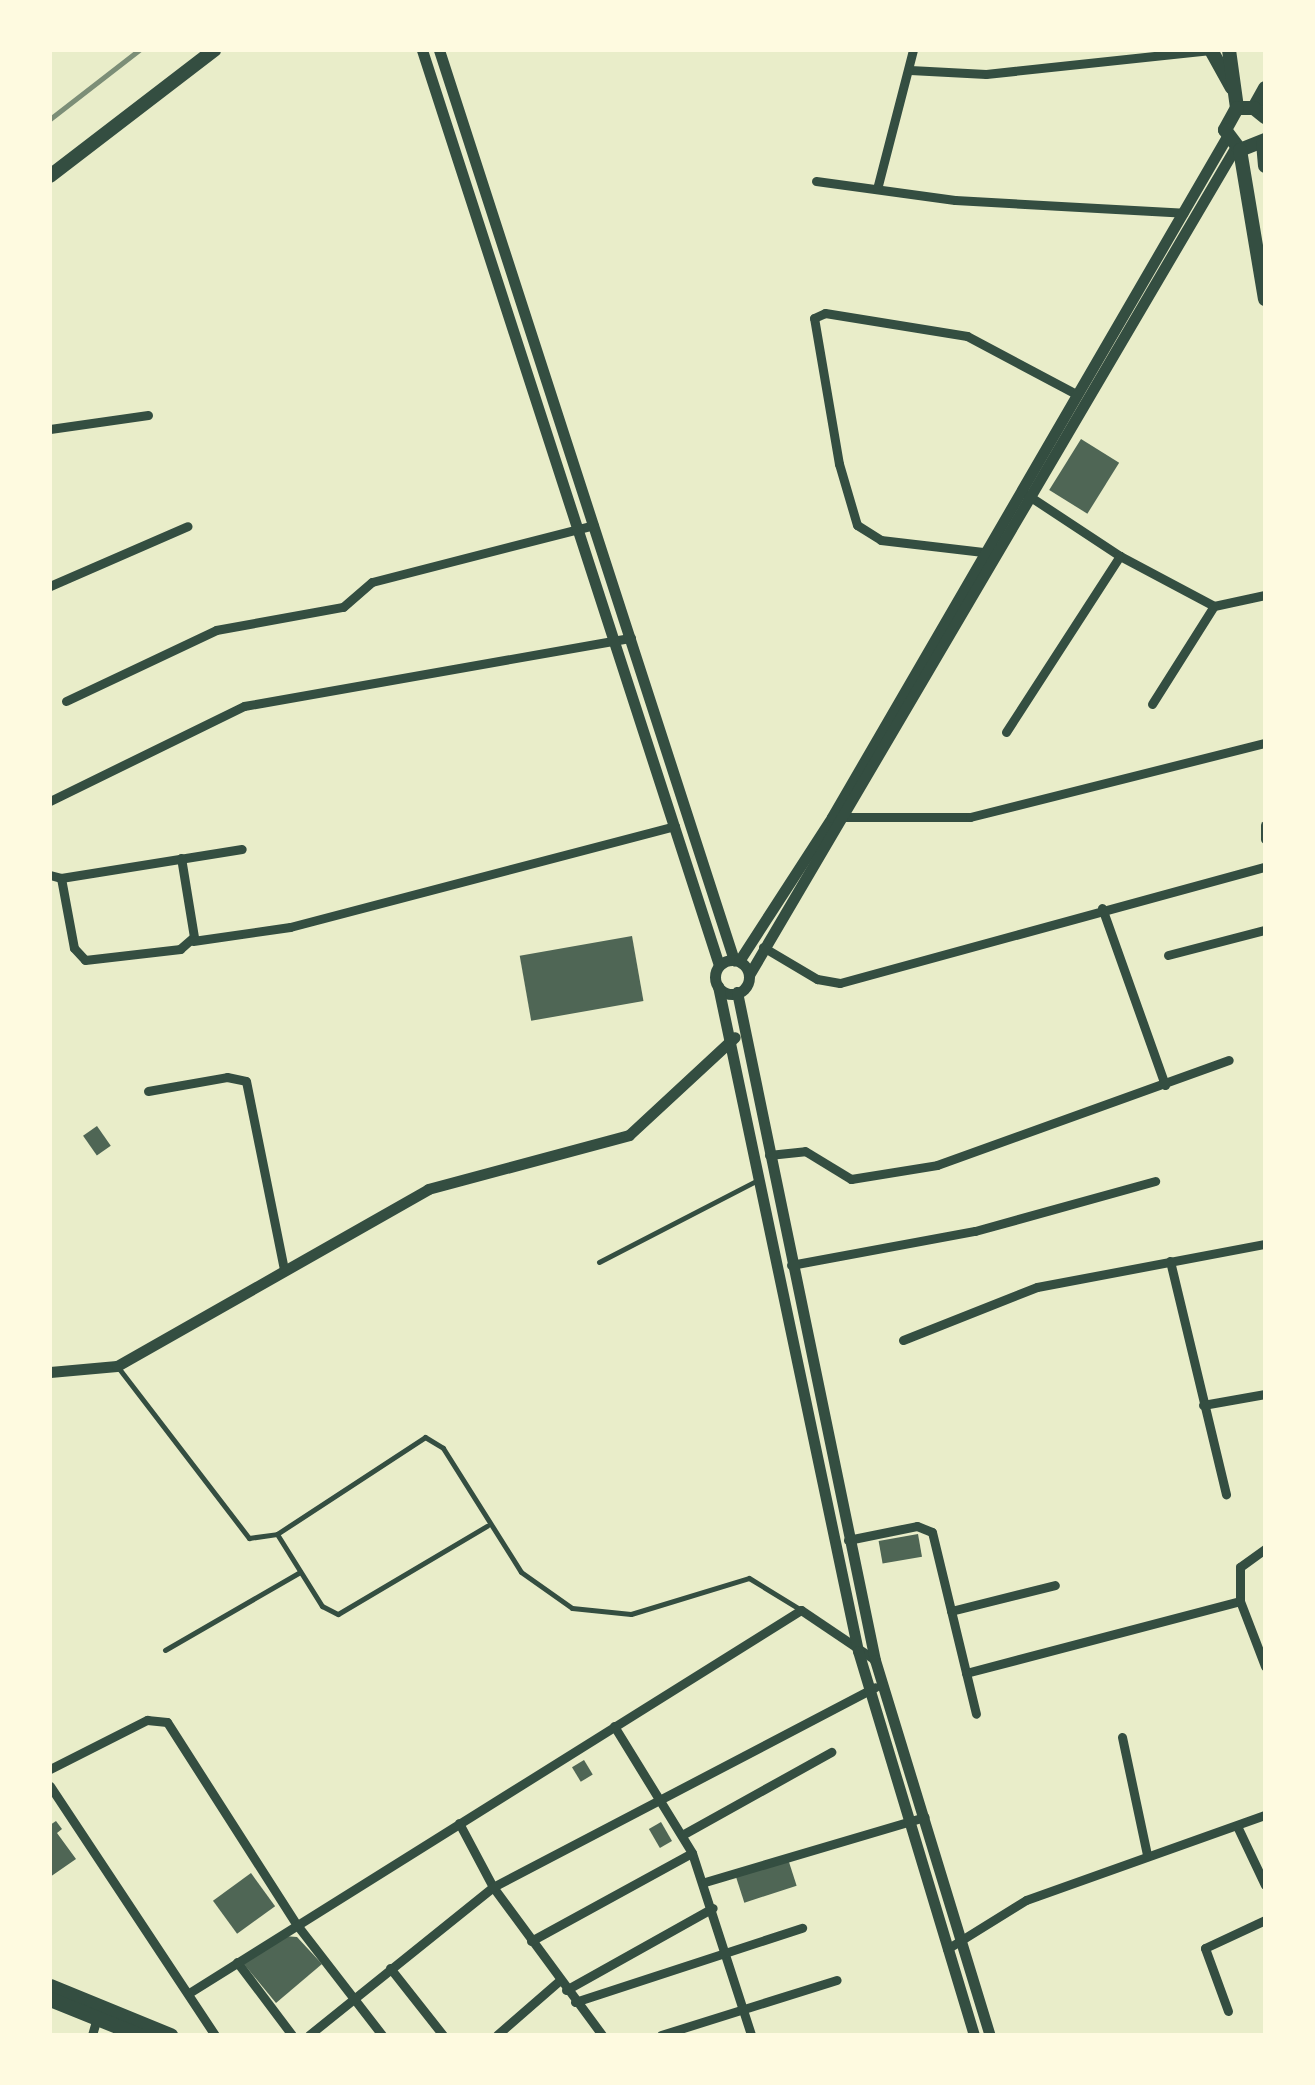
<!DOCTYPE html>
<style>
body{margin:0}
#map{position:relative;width:1315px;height:2085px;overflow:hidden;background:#e9edc9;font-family:"Roboto Condensed",sans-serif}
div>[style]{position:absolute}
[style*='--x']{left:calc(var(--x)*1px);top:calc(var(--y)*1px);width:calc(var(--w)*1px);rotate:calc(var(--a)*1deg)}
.building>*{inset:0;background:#4f6655;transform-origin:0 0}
.service>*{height:5px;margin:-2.5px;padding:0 2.5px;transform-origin:2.5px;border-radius:2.5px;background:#344e41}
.minor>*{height:9px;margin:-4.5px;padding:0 4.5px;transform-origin:4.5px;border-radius:4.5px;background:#344e41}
.tertiary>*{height:11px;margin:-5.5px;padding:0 5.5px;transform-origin:5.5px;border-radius:5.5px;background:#344e41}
.tertiary>.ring{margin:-5.5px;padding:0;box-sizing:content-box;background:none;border:11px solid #344e41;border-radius:50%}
.secondary>*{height:14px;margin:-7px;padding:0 7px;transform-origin:7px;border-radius:7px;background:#344e41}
.primary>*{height:15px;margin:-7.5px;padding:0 7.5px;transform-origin:7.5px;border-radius:7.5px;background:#344e41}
.rail>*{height:5px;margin:-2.5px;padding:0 2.5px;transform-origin:2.5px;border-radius:2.5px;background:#7c8e77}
span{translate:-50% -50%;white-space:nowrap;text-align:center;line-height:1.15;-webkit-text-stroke:8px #fefae0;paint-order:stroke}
.frame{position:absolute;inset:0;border:52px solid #fefae0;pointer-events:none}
</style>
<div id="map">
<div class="building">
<div style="left:1081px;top:439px;width:45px;height:60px;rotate:32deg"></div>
<div style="left:632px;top:936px;width:66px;height:114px;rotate:80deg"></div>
<div style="left:97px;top:1126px;width:24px;height:17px;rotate:55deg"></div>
<div style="left:918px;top:1534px;width:23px;height:40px;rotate:80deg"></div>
<div style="left:584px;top:1760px;width:17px;height:14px;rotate:59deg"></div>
<div style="clip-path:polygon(56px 1821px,62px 1829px,57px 1833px,76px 1859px,50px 1877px,50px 1825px)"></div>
<div style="left:661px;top:1822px;width:22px;height:14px;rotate:60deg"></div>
<div style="left:788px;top:1859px;width:28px;height:55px;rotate:72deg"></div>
<div style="left:251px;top:1873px;width:41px;height:47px;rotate:54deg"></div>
<div style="clip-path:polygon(284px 1936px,297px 1937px,322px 1964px,276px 2003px,243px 1963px)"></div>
</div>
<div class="service">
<div style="--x:599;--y:1262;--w:179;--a:-27.3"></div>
<div style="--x:117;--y:1366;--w:217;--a:52.5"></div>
<div style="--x:249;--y:1538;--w:28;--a:-8"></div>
<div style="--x:277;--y:1534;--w:177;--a:-33.2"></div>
<div style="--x:425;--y:1437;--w:21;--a:31"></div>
<div style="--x:443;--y:1448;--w:146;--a:57.8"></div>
<div style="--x:521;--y:1572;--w:62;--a:35.2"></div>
<div style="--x:572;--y:1608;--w:59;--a:5.8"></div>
<div style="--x:631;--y:1614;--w:123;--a:-17"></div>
<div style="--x:749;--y:1578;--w:61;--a:31.6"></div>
<div style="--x:277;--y:1534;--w:85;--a:58"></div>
<div style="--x:322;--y:1606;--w:18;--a:27"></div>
<div style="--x:338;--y:1614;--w:173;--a:-30.6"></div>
<div style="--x:165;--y:1650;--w:156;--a:-30"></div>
</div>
<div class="minor">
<div style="--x:910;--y:70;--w:76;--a:3"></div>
<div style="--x:986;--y:74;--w:226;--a:-6.1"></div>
<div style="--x:816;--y:181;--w:140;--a:7.8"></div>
<div style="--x:955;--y:200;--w:229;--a:3.2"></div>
<div style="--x:877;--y:189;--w:144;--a:-75.5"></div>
<div style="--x:50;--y:429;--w:99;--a:-8.1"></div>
<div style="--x:1026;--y:494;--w:113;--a:33.4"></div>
<div style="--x:1120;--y:556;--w:106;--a:28"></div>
<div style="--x:1214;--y:606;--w:52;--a:-12.2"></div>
<div style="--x:983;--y:552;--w:103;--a:-173.3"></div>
<div style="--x:881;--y:540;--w:28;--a:-148"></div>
<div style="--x:857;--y:525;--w:64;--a:-106.4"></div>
<div style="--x:839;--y:464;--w:148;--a:-99.7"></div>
<div style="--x:814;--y:318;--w:12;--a:-24"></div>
<div style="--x:825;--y:313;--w:144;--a:9.2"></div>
<div style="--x:967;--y:336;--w:123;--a:28"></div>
<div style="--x:50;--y:586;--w:150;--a:-23.5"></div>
<div style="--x:66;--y:701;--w:166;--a:-25.3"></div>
<div style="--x:216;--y:630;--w:129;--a:-10.3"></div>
<div style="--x:343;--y:607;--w:38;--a:-41"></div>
<div style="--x:372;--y:582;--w:229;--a:-14.4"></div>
<div style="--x:1152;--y:704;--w:116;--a:-57.7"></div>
<div style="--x:1006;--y:732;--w:210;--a:-57.1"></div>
<div style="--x:50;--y:801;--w:216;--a:-26.1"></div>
<div style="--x:244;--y:706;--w:393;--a:-10"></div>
<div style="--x:839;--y:817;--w:131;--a:0"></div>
<div style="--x:970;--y:817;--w:304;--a:-14.1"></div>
<div style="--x:1265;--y:825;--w:14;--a:90"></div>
<div style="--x:50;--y:875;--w:11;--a:15"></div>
<div style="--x:61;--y:878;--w:183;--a:-9.1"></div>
<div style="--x:61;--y:878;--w:71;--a:79.5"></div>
<div style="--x:74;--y:948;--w:16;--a:47"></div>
<div style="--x:85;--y:960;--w:96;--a:-6.6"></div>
<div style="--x:180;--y:949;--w:18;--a:-41"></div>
<div style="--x:194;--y:937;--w:80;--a:-99.3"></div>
<div style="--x:1102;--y:908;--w:188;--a:70.4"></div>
<div style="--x:193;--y:941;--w:98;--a:-8.2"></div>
<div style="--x:290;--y:927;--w:398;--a:-14.7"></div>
<div style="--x:763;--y:947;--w:63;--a:30.7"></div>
<div style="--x:817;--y:979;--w:23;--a:10"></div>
<div style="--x:840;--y:983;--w:441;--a:-15.3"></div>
<div style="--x:1168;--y:955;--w:100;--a:-14.5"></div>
<div style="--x:148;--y:1091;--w:80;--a:-10"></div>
<div style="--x:227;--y:1077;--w:19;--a:12"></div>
<div style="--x:246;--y:1081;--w:192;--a:78.6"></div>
<div style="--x:769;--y:1155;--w:36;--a:-6"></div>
<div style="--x:805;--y:1151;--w:54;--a:31.3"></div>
<div style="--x:851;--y:1179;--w:87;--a:-9.2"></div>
<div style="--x:937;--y:1165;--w:310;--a:-19.8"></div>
<div style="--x:1170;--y:1261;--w:240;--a:76.5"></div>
<div style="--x:791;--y:1265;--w:187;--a:-10.5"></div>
<div style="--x:975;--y:1231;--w:187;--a:-15.5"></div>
<div style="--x:903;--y:1340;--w:144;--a:-21.6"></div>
<div style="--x:1037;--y:1287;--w:232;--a:-10.7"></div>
<div style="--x:1203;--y:1405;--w:63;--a:-10.1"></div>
<div style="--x:848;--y:1540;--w:70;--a:-11.5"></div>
<div style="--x:917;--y:1526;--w:16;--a:22"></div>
<div style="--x:932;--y:1532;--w:187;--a:76.4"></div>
<div style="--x:1240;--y:1601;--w:34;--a:-90"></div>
<div style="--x:1240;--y:1567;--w:31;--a:-36"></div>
<div style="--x:951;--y:1611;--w:107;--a:-14"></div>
<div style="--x:966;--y:1673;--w:283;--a:-14.7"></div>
<div style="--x:1240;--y:1601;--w:70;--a:69"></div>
<div style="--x:614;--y:1726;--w:149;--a:58.4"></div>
<div style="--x:692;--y:1853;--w:191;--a:72"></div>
<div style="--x:1122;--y:1737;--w:121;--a:78"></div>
<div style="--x:50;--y:1769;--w:109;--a:-26.8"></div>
<div style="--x:147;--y:1720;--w:20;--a:6"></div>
<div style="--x:167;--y:1722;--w:241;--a:57.4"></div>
<div style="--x:297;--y:1925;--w:139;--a:52.3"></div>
<div style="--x:50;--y:1786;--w:299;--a:56.5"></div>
<div style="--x:459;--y:1823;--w:72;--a:62"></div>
<div style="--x:493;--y:1887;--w:184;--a:53.6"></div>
<div style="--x:1237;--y:1826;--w:65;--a:64.6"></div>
<div style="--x:682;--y:1835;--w:171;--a:-29.1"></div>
<div style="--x:705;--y:1882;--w:229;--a:-16.5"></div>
<div style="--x:531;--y:1941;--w:183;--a:-28.7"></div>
<div style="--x:947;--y:1949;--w:93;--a:-31.8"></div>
<div style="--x:1026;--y:1900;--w:254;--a:-19.6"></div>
<div style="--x:237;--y:1962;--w:91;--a:53"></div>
<div style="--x:390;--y:1968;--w:85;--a:51.7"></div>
<div style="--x:566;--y:1990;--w:168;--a:-29.2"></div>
<div style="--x:189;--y:1993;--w:722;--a:-32.04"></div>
<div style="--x:801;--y:1610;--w:89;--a:34"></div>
<div style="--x:575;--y:2002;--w:239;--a:-18.1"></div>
<div style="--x:1228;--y:2011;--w:67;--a:-110.1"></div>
<div style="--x:1205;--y:1948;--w:66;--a:-25"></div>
<div style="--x:92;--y:2035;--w:19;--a:-74"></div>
<div style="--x:309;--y:2035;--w:236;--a:-38.8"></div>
<div style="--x:493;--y:1887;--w:431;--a:-27.6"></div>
<div style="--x:497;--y:2035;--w:82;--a:-41.1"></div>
<div style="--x:661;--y:2035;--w:184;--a:-17.4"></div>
</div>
<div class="tertiary">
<div style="--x:422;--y:50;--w:962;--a:72.02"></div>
<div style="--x:439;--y:50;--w:957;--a:72.04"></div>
<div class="ring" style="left:715px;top:960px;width:23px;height:23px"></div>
<div style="--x:739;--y:961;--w:171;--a:-57.1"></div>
<div style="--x:832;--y:817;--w:785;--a:-59.87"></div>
<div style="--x:749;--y:975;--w:959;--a:-59.56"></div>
<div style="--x:718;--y:986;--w:680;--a:78.11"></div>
<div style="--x:858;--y:1651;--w:401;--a:73.2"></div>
<div style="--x:737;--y:992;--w:682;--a:78.33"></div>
<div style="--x:875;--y:1660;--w:392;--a:73"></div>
<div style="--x:50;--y:1372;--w:67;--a:-5.1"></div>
<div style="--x:117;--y:1366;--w:358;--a:-29.6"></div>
<div style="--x:428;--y:1189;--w:208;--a:-15"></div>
<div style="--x:629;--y:1135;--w:144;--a:-42.8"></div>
</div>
<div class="secondary">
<div style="--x:1211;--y:50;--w:43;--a:61.1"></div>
<div style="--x:1229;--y:50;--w:59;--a:82.1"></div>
<div style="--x:1254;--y:108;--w:23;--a:-61"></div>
<div style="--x:1265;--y:117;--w:14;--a:-141"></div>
<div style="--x:1254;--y:108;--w:17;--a:180"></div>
<div style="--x:1237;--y:108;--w:25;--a:119"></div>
<div style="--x:1225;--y:130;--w:25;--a:53"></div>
<div style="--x:1240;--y:150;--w:27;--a:-22"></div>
<div style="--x:1263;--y:143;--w:23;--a:85"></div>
<div style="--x:1240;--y:150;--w:151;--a:80.5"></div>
<div style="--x:50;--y:176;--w:207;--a:-37.5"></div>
</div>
<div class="primary">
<div style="--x:50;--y:1986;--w:130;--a:22.2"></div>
<div style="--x:50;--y:1999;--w:96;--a:22"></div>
</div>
<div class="rail">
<div style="--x:50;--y:119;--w:113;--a:-37.8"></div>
</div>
<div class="frame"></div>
</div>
